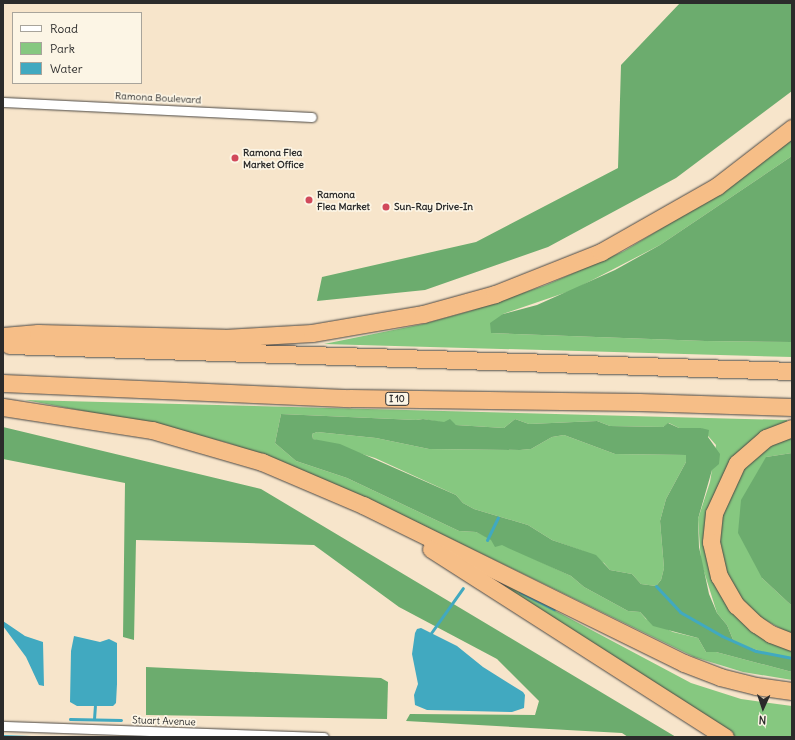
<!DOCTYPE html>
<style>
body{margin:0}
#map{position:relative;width:795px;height:740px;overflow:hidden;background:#f7e5cb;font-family:Delius,sans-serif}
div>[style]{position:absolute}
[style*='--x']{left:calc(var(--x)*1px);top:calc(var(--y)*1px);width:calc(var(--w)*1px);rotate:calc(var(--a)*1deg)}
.green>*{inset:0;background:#86c880}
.forest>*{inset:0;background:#6cac6e}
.water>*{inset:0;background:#41a9c0}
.stream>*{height:3px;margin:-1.5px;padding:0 1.5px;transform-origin:1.5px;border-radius:1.5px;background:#41a9c0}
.roads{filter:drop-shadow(0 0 1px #4a4743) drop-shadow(0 0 1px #4a4743)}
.street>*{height:9px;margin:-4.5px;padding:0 4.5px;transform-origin:4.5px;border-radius:4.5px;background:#fff}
.highway>*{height:17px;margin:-8.5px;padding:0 8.5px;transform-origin:8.5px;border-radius:8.5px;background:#f6be87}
.dots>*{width:11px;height:11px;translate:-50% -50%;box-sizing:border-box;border:2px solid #fcf5e5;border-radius:50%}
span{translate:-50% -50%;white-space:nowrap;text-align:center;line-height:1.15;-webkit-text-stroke:3.5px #fcf5e5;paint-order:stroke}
.shield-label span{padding:1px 3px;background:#fcf5e5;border:1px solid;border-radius:3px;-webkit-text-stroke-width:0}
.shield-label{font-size:9px;color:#2b2b2b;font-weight:700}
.street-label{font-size:10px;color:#2b2b2b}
.poi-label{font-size:10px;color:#2b2b2b;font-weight:700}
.left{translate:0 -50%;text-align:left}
.frame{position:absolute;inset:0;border:4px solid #2b2b2b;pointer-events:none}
.legend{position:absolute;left:12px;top:12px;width:130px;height:72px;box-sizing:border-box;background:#fcf5e5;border:1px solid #a8a49b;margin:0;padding:5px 7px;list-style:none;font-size:12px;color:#2b2b2b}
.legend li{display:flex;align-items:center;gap:8px;height:20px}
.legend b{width:20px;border:1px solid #a8a49b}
.north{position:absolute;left:743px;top:688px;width:40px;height:40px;-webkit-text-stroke:3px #fcf5e5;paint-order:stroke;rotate:183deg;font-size:11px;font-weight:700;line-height:16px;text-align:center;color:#2b2b2b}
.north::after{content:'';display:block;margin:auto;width:14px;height:18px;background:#2b2b2b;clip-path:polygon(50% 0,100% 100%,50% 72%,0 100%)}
</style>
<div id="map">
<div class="green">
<div style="clip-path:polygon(792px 138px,792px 156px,660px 245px,573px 290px,503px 314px,491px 333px,705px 341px,792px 342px,792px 357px,324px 344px,423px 324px,470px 311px,546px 285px,624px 251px,723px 191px)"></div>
<div style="clip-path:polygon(25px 400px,787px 420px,787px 424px,726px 469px,713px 575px,792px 647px,792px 658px,768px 654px,734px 642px,727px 625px,717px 613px,701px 562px,698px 519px,710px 482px,716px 445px,701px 428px,679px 428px,669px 423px,663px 427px,610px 426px,597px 421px,529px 424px,515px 419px,504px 428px,456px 425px,423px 419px,416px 420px,281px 414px,275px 443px,296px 461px,347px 478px,459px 531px,476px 532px,571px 576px,584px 587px,628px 611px,640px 612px,646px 619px,673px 632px,698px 638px,706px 652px,716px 652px,792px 672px,792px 680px,743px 672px,694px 657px,375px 502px,291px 466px,228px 443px,163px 426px)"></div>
<div style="clip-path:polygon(317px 432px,376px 438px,429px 449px,520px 450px,531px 449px,552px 437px,564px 435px,615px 454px,686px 455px,686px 462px,666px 499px,660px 521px,664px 568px,661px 580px,656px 586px,641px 584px,632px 574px,610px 570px,604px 563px,583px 551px,552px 540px,528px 525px,474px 509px,463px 503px,456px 495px,375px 458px,313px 439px,312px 434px)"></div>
<div style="clip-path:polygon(792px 435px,792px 453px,766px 457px,762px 578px,792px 606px,792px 635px,749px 611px,728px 581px,717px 547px,725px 495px,752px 456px)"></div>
<div style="clip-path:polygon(505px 584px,691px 683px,741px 699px,792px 706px,792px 737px,731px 737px,503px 588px)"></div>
</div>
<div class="forest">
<div style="clip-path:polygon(680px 3px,792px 3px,792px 91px,676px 178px,548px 247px,425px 290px,317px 301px,322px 277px,476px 242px,618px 168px,621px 65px)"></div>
<div style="clip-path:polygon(792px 156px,792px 342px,705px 341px,491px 333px,490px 323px,503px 314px,537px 305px,615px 270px,660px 245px)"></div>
<div style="clip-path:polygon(evenodd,281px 414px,416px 420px,423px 419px,444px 422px,450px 419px,456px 425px,504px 428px,515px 419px,529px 424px,597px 421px,610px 426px,663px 427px,668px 423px,679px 428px,701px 428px,709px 430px,708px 437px,720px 454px,719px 464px,712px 470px,698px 519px,699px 547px,709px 594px,717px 613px,727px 625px,734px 642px,768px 654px,792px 658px,792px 672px,716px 652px,706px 652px,698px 638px,653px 626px,640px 612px,628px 611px,584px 587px,571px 576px,508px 548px,502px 545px,495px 547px,491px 540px,476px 532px,459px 531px,347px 478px,296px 461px,275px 443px,281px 414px,317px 432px,376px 438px,429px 449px,520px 450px,531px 449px,552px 437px,564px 435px,615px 454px,686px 455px,686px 462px,666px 499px,660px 521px,664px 568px,661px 580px,656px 586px,641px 584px,632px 574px,610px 570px,596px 555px,552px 540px,528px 525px,474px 509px,463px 503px,456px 495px,340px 444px,313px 439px,312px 434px,317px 432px)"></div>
<div style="clip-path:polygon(3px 427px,261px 489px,676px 737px,628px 737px,622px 733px,406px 721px,410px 714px,535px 715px,539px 701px,497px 659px,399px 607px,314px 545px,136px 540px,134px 640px,123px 637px,125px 483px,3px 459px)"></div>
<div style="clip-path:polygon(792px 453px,792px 606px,762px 578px,738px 533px,741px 500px,766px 457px)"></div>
<div style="clip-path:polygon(146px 667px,381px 678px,388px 682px,387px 719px,146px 715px)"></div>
</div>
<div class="water">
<div style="clip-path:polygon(3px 621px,25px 636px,43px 642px,44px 686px,39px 685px,26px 657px,3px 626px)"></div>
<div style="clip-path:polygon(421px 628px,457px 646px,483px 667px,523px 692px,525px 695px,524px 708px,512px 712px,427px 710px,415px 705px,414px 695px,418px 684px,412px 654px,415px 633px,417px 629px)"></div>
<div style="clip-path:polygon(74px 636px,100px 642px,109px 639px,117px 643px,117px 684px,116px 703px,113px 706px,77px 706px,70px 702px,71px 651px)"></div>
</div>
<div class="stream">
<div style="--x:487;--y:540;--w:25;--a:-64"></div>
<div style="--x:656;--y:586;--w:35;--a:47"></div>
<div style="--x:680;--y:612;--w:48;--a:29.7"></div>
<div style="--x:722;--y:636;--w:37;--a:24"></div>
<div style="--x:756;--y:651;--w:37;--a:11"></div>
<div style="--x:520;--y:592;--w:38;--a:27"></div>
<div style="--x:431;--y:633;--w:55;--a:-54.6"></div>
<div style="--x:70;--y:719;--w:51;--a:1.1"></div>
<div style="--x:94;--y:719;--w:13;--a:-86"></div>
<div style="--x:3;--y:736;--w:28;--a:2"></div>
</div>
<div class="roads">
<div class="street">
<div style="--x:3;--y:102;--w:309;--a:2.8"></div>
<div style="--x:3;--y:726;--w:321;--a:2"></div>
</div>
<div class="highway">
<div style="--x:3;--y:336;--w:35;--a:-5"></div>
<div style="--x:38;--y:333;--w:186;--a:1.5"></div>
<div style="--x:224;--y:338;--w:88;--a:-3.3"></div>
<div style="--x:312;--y:333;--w:113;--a:-9.7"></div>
<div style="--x:423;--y:314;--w:75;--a:-15.5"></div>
<div style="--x:495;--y:294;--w:114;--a:-21.6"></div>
<div style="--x:601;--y:252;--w:133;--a:-29.6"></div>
<div style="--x:717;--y:186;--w:95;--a:-37.7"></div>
<div style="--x:9;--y:345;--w:783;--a:1.9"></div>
<div style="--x:3;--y:383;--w:347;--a:2.5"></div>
<div style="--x:350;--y:398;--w:289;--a:0.8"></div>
<div style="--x:639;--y:402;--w:153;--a:1.9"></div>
<div style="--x:3;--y:407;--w:151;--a:8.8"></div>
<div style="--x:152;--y:430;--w:115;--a:16.2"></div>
<div style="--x:262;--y:462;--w:110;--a:23.1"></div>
<div style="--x:363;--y:505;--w:358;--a:26.2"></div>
<div style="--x:684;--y:663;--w:39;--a:21"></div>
<div style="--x:720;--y:677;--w:37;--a:14"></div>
<div style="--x:756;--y:686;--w:36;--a:8"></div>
<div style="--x:792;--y:428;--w:28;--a:159"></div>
<div style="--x:766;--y:438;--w:38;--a:139"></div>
<div style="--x:737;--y:463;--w:55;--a:114.7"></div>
<div style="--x:714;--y:513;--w:29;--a:96"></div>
<div style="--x:711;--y:542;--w:35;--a:77"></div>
<div style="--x:719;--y:576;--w:34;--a:60"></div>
<div style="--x:736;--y:605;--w:28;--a:44"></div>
<div style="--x:756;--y:624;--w:18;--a:34"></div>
<div style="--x:771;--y:634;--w:22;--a:21"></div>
<div style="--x:431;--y:549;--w:349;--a:32.6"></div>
</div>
</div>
<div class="dots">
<div style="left:235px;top:158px;background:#d1495b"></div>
<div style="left:309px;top:200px;background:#d1495b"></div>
<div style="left:386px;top:207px;background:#d1495b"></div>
</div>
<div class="shield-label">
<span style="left:397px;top:399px">I 10</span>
</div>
<div class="street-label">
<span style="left:158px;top:98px;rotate:3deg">Ramona Boulevard</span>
<span style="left:164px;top:721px;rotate:2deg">Stuart Avenue</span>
</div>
<div class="poi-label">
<span class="left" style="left:243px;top:158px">Ramona Flea<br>Market Office</span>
<span class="left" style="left:317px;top:200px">Ramona<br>Flea Market</span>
<span class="left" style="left:394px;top:207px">Sun-Ray Drive-In</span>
</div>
<div class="frame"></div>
<ul class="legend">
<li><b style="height:5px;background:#fff"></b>Road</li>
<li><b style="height:11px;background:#86c880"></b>Park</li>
<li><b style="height:11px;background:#41a9c0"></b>Water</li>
</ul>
<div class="north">N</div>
</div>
